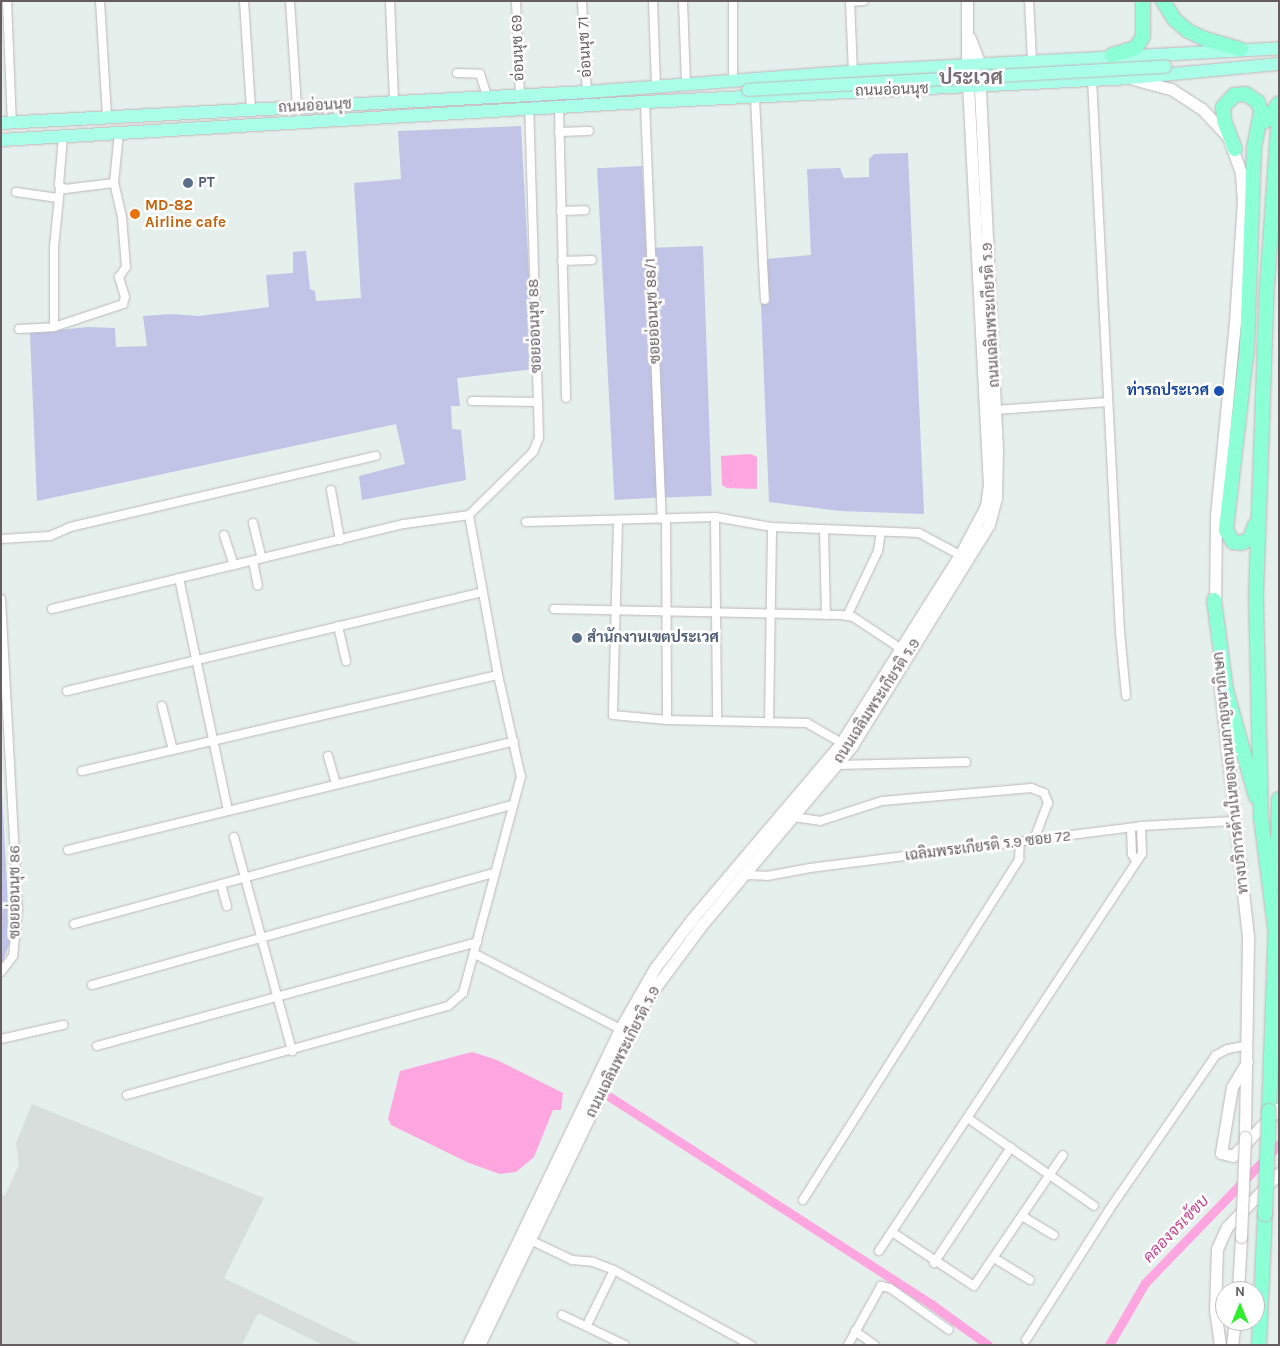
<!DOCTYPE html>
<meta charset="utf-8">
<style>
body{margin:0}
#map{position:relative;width:1280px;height:1346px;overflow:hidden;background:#e5efec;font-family:Karla,Sarabun,sans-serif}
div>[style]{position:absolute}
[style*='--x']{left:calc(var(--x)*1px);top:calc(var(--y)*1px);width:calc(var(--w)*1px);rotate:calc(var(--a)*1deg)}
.industrial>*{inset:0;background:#d7dedb}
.green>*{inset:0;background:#c1c4e7;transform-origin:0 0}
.water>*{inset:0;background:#ffa5e0}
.canal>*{height:9px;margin:-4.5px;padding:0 4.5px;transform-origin:4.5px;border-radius:4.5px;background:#ffa5e0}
.roads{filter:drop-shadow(0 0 1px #bfb7bb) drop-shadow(0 0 1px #bfb7bb)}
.street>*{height:8px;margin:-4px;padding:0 4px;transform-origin:4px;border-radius:4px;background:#fff}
.secondary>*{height:11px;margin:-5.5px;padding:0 5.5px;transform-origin:5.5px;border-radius:5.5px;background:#fff}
.primary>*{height:12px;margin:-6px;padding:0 6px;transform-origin:6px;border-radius:6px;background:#aaffe9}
.highway>*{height:14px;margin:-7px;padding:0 7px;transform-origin:7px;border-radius:7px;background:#8cffd7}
.bridges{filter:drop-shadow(0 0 1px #c1b8bc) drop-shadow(0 0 1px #c1b8bc)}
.secondary-bridge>*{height:11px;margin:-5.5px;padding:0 5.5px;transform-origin:5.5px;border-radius:5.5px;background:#fff}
.primary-bridge>*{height:12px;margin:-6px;padding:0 6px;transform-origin:6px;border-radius:6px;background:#aaffe9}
.highway-bridge>*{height:14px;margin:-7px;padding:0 7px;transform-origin:7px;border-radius:7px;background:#8cffd7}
.dots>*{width:14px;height:14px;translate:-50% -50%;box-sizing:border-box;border:2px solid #fff;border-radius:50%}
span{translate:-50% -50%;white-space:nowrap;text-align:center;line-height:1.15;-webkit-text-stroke:5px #fff;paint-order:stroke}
.street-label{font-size:15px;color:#665d61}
.service-label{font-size:15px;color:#4e5e75;font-weight:700}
.left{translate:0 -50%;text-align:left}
.food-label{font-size:15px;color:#c56008;font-weight:700}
.transit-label{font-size:15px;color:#164399;font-weight:700}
.right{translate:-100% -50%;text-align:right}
.water-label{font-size:16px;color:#c6448f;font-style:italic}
.district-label{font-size:20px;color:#786e73;font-weight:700}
.frame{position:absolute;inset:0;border:2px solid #665d61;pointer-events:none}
.north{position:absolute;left:1215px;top:1281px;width:50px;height:50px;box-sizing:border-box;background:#fff;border:1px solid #c2bec0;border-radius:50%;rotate:0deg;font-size:14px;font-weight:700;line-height:20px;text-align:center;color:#665d61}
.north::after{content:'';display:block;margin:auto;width:18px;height:22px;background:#30ed2d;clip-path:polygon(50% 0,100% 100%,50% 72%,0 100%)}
</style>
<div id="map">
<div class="industrial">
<div style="clip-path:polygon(32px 1104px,264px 1198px,224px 1278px,363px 1345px,323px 1345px,258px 1313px,242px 1345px,1px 1345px,1px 1196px,5px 1195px,19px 1165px,16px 1143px)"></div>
</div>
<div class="green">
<div style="clip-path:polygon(521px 126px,534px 369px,457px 378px,460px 406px,451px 406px,452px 429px,461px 430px,466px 480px,362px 500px,359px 476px,405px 464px,396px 424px,37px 501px,30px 333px,87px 327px,115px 328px,116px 347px,147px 346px,143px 316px,171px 314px,199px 316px,269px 307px,266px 275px,293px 273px,293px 252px,306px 251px,310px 289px,315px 291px,316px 301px,361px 298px,354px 183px,401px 179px,398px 131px)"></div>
<div style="clip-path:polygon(908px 153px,924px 514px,840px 511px,769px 502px,761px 304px,770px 302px,766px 259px,811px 255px,807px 169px,840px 168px,844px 178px,869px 177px,869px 159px,874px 154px)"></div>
<div style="left:642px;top:166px;width:332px;height:45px;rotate:87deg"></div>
<div style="left:703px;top:246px;width:250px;height:48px;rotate:88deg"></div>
<div style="clip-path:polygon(1px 775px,10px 942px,1px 967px)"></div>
</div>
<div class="water">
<div style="clip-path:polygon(751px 454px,757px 457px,757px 489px,727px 488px,722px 485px,721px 456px)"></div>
<div style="clip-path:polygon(472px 1052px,497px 1060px,563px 1093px,561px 1110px,553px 1110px,534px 1157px,516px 1172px,500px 1174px,469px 1163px,391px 1125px,388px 1119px,400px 1071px)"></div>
</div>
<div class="canal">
<div style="--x:610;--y:1097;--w:382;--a:32.8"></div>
<div style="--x:931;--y:1304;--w:70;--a:35.7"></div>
<div style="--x:1109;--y:1345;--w:72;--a:-59.9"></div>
<div style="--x:1145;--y:1283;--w:193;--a:-46"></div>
</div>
<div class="roads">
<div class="street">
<div style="--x:7;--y:1;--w:122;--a:87.7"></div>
<div style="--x:100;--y:1;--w:116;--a:86.5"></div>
<div style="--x:244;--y:1;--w:109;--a:86.3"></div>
<div style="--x:290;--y:1;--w:106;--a:86.2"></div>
<div style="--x:390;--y:1;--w:100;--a:87.7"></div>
<div style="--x:516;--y:1;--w:94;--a:87.6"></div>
<div style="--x:582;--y:1;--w:91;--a:86.9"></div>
<div style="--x:653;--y:1;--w:85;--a:88"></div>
<div style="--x:683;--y:1;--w:82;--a:87.9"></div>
<div style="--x:733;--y:1;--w:79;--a:90"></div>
<div style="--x:850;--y:1;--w:71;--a:87.6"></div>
<div style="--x:1029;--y:1;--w:60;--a:87.1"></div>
<div style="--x:850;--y:2;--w:14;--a:-4"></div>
<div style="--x:457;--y:73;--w:23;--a:2"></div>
<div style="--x:480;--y:74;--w:23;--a:72"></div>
<div style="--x:1092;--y:79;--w:554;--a:87.1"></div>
<div style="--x:1120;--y:632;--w:64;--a:84.6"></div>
<div style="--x:755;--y:98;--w:202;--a:87.2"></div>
<div style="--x:645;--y:103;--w:416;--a:87.7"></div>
<div style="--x:559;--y:108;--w:290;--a:88.6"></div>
<div style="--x:559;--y:132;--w:30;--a:-2"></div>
<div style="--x:63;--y:136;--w:49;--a:94.7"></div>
<div style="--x:59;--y:185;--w:7;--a:34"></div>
<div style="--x:65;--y:189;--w:49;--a:-7"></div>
<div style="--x:114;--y:183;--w:51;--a:-84.4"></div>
<div style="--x:16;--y:192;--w:42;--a:8.1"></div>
<div style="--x:561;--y:211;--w:24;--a:-2"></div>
<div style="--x:562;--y:261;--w:30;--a:-2"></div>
<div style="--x:54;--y:327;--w:80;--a:-90"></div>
<div style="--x:54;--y:247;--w:59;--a:-84.2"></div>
<div style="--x:19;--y:329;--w:35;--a:-3"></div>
<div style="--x:54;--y:327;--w:73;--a:-18.4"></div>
<div style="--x:123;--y:304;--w:7;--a:-74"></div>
<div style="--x:125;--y:297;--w:21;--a:-107"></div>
<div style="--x:119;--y:277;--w:12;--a:-55"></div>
<div style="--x:126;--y:267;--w:50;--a:-94.6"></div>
<div style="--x:122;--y:217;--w:35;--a:-103"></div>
<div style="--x:472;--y:401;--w:66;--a:0.9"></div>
<div style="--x:996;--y:410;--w:112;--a:-4.1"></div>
<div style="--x:331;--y:490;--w:51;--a:79.8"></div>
<div style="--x:469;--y:515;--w:90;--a:-44.5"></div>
<div style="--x:533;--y:452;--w:15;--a:-67"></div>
<div style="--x:539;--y:438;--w:329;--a:-91.7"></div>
<div style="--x:715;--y:517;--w:203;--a:89.4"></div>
<div style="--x:666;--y:519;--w:201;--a:89.7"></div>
<div style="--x:618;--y:521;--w:194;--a:91.5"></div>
<div style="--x:613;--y:715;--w:54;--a:5.3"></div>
<div style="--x:667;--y:720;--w:140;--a:1.2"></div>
<div style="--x:807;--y:723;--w:39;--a:30"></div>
<div style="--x:526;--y:522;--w:189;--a:-1.5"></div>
<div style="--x:715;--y:517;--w:58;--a:10"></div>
<div style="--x:772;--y:527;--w:147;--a:2.3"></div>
<div style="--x:919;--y:533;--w:47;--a:28.2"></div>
<div style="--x:253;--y:523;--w:36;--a:76"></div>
<div style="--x:824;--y:530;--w:85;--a:88.7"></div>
<div style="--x:224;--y:535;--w:32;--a:72"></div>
<div style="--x:1;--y:539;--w:49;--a:-3.5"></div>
<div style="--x:50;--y:536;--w:22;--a:-24"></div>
<div style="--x:70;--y:527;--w:314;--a:-13.1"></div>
<div style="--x:253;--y:561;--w:25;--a:79"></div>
<div style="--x:179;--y:578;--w:237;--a:78.1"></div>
<div style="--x:1;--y:599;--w:309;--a:86.9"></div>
<div style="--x:18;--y:908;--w:48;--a:95.9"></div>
<div style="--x:13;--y:956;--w:20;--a:127"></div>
<div style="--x:52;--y:609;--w:362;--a:-13.6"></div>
<div style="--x:404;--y:524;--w:66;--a:-7.9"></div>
<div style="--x:554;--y:609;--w:287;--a:1.2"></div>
<div style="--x:841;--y:615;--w:12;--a:9"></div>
<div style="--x:853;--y:617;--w:56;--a:33.4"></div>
<div style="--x:847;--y:616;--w:72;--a:-64.5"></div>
<div style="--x:878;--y:551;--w:19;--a:-81"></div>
<div style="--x:338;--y:626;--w:36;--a:77"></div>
<div style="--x:67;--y:691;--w:427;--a:-13.4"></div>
<div style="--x:162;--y:706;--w:45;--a:76"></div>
<div style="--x:769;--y:722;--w:195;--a:-89.1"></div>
<div style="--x:328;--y:756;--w:29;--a:74"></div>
<div style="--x:836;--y:765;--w:130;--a:-1.3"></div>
<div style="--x:82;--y:771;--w:427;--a:-13"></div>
<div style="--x:793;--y:817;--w:27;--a:8"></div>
<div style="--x:820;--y:821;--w:65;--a:-17.9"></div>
<div style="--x:882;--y:801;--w:150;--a:-5"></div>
<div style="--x:1031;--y:788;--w:14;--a:21"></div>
<div style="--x:1044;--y:793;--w:11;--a:68"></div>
<div style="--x:1048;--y:803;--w:40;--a:111"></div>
<div style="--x:1131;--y:828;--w:26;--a:88"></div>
<div style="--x:1132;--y:854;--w:8;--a:60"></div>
<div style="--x:234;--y:837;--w:222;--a:74.8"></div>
<div style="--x:68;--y:850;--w:459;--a:-13.7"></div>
<div style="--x:743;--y:875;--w:24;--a:2"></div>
<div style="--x:767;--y:876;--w:44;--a:-10.5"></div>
<div style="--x:810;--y:868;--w:334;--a:-7.2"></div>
<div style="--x:1141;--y:826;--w:92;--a:-3.1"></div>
<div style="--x:221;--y:884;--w:23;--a:75"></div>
<div style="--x:74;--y:924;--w:455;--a:-15.2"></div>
<div style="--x:475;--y:954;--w:163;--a:27.3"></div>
<div style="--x:92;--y:985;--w:416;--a:-15.6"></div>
<div style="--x:1;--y:1039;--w:64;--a:-12.7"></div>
<div style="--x:97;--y:1046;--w:394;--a:-15.3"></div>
<div style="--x:127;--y:1095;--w:333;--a:-15.5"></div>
<div style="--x:448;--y:1006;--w:20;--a:-41"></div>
<div style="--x:463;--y:993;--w:224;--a:-75"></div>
<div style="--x:521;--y:777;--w:105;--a:-102.7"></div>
<div style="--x:498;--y:675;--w:163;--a:-100.3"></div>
<div style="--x:969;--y:1119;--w:152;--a:34.8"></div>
<div style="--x:803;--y:1200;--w:404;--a:-57.6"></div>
<div style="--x:1019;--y:859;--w:17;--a:-87"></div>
<div style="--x:1022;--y:1216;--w:37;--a:31"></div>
<div style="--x:892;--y:1232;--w:98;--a:33.4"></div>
<div style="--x:974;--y:1286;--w:158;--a:-55.8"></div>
<div style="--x:530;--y:1240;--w:47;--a:25.5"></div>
<div style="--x:572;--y:1260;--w:21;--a:5"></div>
<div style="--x:593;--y:1262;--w:22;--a:21"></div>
<div style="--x:614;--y:1270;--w:156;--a:28.7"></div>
<div style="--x:879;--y:1251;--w:476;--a:-56.5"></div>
<div style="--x:1142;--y:854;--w:28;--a:-92"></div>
<div style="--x:994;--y:1258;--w:42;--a:31.4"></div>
<div style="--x:934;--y:1263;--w:139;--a:-56.4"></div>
<div style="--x:562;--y:1315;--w:70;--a:25.5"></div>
<div style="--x:587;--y:1325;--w:61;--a:-63.9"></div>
<div style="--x:855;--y:1331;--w:24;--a:36"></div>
<div style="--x:1026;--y:1340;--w:154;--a:-57.4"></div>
<div style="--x:1109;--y:1210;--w:188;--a:-55.4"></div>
<div style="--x:1216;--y:1055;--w:13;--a:-27"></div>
<div style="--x:1228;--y:1049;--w:20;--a:-11"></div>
<div style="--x:848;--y:1345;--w:68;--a:-60.8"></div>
<div style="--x:881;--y:1286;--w:9;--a:13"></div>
<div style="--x:890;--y:1288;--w:72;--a:35.4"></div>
</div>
<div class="secondary">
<div style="--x:1133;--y:79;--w:39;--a:15"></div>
<div style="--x:1171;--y:89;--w:37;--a:33"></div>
<div style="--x:1202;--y:109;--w:38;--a:47"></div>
<div style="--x:1228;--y:137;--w:38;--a:70"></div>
<div style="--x:1241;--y:173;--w:28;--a:86"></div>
<div style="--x:1243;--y:201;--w:121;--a:93.8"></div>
<div style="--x:1235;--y:322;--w:194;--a:95.6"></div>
<div style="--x:1216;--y:515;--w:93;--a:90.6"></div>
<div style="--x:1219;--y:678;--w:262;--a:83.6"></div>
<div style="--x:1248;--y:938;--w:199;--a:90.9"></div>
<div style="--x:1247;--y:1062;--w:29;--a:121"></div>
<div style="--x:1232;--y:1087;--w:67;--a:99.5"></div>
<div style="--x:1221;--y:1153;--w:12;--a:14"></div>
<div style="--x:1233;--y:1156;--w:66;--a:-46.2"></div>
<div style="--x:1238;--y:1291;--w:54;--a:-86.8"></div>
<div style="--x:468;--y:1345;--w:351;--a:-64.3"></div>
<div style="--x:620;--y:1029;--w:70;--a:-60.2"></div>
<div style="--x:655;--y:968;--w:61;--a:-52.9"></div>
<div style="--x:692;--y:919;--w:231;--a:-49.7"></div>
<div style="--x:841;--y:743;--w:222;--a:-57.7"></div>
<div style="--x:960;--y:555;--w:55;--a:-62"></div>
<div style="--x:986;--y:506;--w:21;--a:-82"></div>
<div style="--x:989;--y:485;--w:420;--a:-93"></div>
<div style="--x:967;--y:66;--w:65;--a:-90"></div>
<div style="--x:479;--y:1345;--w:383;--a:-64.2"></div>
<div style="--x:646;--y:1000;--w:91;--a:-53.5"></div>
<div style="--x:700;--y:927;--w:235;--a:-50"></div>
<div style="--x:851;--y:747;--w:262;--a:-58.2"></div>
<div style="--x:989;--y:524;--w:28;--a:-75"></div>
<div style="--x:996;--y:497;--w:47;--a:-88.8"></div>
<div style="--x:997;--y:450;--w:388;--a:-92.7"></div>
<div style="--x:979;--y:62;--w:26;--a:-111"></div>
<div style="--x:1220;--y:1345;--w:34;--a:-98"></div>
<div style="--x:1215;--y:1311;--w:62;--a:-88.2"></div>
<div style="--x:1217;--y:1249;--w:24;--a:-66"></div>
<div style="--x:1227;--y:1227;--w:75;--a:-46.1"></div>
<div style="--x:1232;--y:1345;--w:24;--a:-83"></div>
</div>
<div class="primary">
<div style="--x:1;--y:123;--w:587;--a:-3.03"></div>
<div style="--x:587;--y:92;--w:274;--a:-4.4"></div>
<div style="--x:860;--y:71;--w:420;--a:-3.1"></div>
<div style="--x:1;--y:140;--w:625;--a:-3.39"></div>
<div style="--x:625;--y:103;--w:506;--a:-2.83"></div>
<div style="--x:1130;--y:78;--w:150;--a:-5.4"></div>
</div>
<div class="highway">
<div style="--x:1163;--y:1;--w:22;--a:58"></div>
<div style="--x:1175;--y:20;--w:17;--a:40"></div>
<div style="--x:1188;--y:31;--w:19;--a:25"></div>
<div style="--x:1205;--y:39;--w:37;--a:16"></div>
<div style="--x:1112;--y:55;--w:24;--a:-17"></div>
<div style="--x:1135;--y:48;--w:6;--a:-51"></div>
<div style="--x:1139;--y:43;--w:8;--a:-60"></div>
<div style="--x:1143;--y:36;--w:35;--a:-90"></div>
<div style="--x:1266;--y:121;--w:22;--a:-54"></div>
<div style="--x:1235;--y:149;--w:31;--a:-111"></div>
<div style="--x:1224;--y:120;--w:13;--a:-94"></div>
<div style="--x:1223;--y:107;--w:16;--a:-47"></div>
<div style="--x:1234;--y:95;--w:12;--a:-5"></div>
<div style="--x:1246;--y:94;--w:14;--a:34"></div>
<div style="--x:1258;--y:102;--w:10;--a:73"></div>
<div style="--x:1261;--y:112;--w:37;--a:101"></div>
<div style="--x:1254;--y:148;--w:200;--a:92"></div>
<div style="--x:1247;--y:348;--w:183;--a:96.6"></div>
<div style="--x:1226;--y:530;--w:14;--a:60"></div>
<div style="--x:1233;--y:542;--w:8;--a:7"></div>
<div style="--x:1241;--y:543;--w:10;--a:-24"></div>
<div style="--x:1250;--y:539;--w:15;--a:-70"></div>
<div style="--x:1214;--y:600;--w:91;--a:82.4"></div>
<div style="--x:1226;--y:690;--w:111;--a:74.3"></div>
<div style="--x:1277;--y:882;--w:83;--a:-88.6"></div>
<div style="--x:1275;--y:927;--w:111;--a:-97.3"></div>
<div style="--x:1261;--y:817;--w:221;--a:-91.3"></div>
<div style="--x:1256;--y:596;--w:310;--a:-88"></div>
<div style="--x:1267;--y:286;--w:171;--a:-86"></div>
<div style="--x:1269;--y:1111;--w:192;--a:-87.9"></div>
<div style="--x:1259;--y:1345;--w:131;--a:-87.4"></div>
</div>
</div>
<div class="bridges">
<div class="secondary-bridge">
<div style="--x:1241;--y:1237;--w:100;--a:-87.7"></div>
</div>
<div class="primary-bridge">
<div style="--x:748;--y:90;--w:418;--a:-3.2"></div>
</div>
<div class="highway-bridge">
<div style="--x:1265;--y:1214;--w:103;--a:-87.8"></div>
</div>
</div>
<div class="dots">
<div style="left:188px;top:183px;background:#5c6f8a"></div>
<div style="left:135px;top:214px;background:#e8710a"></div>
<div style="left:1219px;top:391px;background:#1a4fb4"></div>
<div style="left:577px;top:638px;background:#5c6f8a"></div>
</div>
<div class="street-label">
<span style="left:585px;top:47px;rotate:-93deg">อ่อนนุช 71</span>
<span style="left:518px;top:48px;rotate:-92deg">อ่อนนุช 69</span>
<span style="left:892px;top:90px;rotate:-2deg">ถนนอ่อนนุช</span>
<span style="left:315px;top:106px;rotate:-3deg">ถนนอ่อนนุช</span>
<span style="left:653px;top:311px;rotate:-93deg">ซอยอ่อนนุช 88/1</span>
<span style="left:991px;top:315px;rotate:-93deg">ถนนเฉลิมพระเกียรติ ร.9</span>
<span style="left:535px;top:326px;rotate:-92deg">ซอยอ่อนนุช 88</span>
<span style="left:877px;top:701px;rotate:-57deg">ถนนเฉลิมพระเกียรติ ร.9</span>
<span style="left:1231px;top:773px;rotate:-96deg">ทางบริการด้านในของถนนกาญจนาภิเษก</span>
<span style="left:988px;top:846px;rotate:-7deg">เฉลิมพระเกียรติ ร.9 ซอย 72</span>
<span style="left:15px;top:892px;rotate:-90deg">ซอยอ่อนนุช 86</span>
<span style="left:623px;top:1052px;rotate:-63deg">ถนนเฉลิมพระเกียรติ ร.9</span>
</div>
<div class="service-label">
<span class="left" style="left:198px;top:183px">PT</span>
<span class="left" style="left:587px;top:638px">สำนักงานเขตประเวศ</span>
</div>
<div class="food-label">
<span class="left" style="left:145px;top:214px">MD-82<br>Airline cafe</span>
</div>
<div class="transit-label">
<span class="right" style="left:1209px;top:391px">ท่ารถประเวศ</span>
</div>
<div class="water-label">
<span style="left:1176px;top:1229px;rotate:-46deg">คลองจรเข้ขบ</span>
</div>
<div class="district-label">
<span style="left:971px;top:77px">ประเวศ</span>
</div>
<div class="frame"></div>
<div class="north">N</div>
</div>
